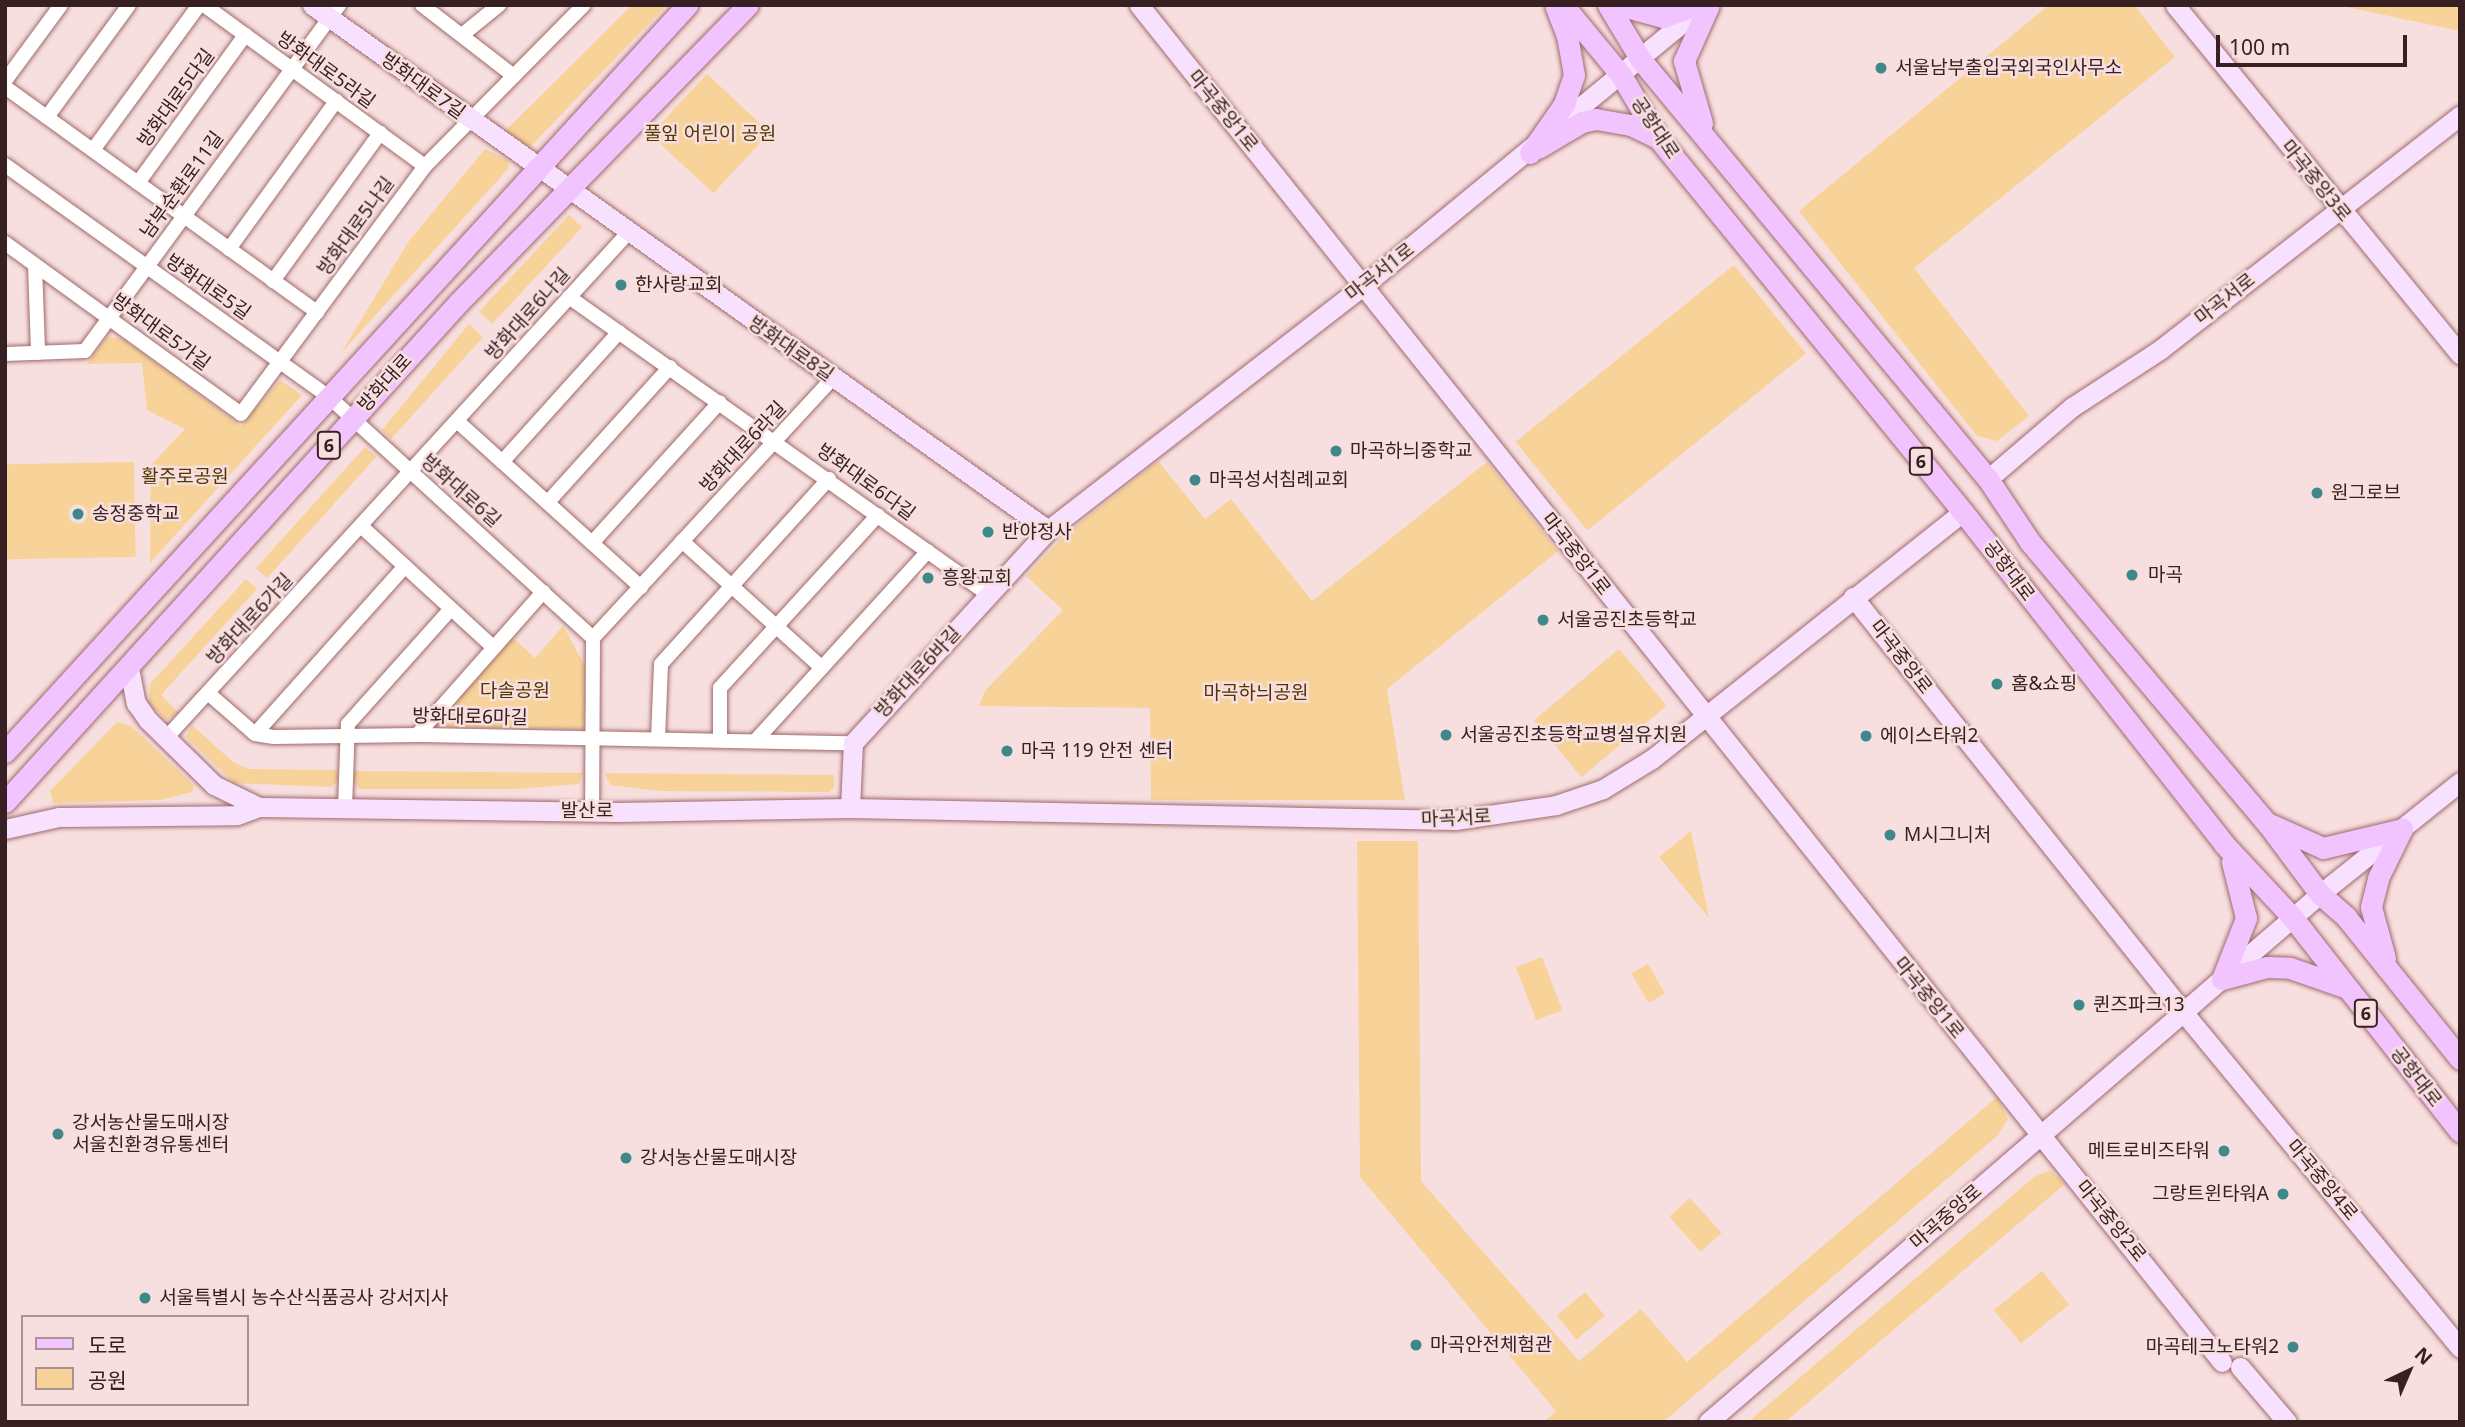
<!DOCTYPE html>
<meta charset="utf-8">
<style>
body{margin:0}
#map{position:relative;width:2465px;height:1427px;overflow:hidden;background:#f8dfdf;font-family:"Noto Sans","Noto Sans KR",sans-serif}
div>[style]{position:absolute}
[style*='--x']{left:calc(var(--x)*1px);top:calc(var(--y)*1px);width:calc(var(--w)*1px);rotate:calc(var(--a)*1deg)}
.green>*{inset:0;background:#f7d299;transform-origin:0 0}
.roads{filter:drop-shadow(0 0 2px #9f6a6b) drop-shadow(0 0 2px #9f6a6b)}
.street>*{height:14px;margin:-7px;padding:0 7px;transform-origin:7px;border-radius:7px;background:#fff}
.secondary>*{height:19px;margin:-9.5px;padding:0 9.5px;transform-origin:9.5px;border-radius:9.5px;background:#f8e1ff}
.primary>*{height:21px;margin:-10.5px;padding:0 10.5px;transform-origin:10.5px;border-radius:10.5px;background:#f1c3ff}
.dots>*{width:19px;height:19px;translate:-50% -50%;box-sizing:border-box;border:4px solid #f8dfdf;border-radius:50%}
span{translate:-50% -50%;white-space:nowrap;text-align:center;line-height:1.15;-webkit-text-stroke:5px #f8dfdf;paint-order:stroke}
.shield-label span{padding:2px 5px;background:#f8dfdf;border:2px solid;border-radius:5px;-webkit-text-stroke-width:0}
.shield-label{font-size:18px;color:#362021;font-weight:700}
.poi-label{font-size:19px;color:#362021}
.left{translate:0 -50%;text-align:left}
.right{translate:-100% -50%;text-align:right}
.street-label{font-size:19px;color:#362021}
.park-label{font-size:19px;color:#523700}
.frame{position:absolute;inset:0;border:7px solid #362021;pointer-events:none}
.legend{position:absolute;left:21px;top:1315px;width:228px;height:91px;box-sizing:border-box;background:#f8dfdf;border:2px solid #aa9393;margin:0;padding:9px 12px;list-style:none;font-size:21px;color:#362021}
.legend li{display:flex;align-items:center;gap:14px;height:35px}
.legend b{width:35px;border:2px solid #aa9393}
.north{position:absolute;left:2374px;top:1336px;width:70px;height:70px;-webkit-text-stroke:5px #f8dfdf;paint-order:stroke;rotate:44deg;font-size:19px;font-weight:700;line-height:28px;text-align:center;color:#362021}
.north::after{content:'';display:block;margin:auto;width:24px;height:32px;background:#362021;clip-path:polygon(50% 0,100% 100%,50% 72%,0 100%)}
.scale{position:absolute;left:2216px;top:35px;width:191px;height:32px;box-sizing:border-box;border:4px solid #362021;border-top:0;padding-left:9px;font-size:21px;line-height:24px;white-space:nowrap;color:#362021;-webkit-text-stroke:5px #f8dfdf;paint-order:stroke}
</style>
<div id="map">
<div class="green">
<div style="clip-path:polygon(632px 5px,667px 5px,531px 146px,522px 147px,503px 133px)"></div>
<div style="clip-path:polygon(2049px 5px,2134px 5px,2175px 57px,1914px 268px,2029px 416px,1997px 441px,1977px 436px,1799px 211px)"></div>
<div style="clip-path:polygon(2337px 5px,2460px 5px,2460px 31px)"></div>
<div style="left:707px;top:74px;width:86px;height:83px;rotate:43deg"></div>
<div style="clip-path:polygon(485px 149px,509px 161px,508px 169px,341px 353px,409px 241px)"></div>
<div style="left:569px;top:215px;width:18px;height:132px;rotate:43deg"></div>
<div style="left:1734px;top:265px;width:114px;height:281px;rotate:51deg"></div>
<div style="clip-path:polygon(469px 324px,483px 337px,391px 439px,382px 430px)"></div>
<div style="clip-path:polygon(107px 337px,123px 339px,241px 426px,280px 380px,302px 395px,150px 563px,151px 465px,185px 429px,147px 410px,142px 363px,87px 364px)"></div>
<div style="left:365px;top:447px;width:15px;height:163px;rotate:42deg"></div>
<div style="clip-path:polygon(1158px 461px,1205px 519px,1231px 499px,1312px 601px,1487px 462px,1558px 551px,1387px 689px,1405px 800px,1151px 800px,1150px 708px,979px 706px,985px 691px,1063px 610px,1026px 576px,1067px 533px)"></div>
<div style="left:134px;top:462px;width:95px;height:129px;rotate:89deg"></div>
<div style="clip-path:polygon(246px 579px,257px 589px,161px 695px,179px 713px,166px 720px,149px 703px,150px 684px)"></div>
<div style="clip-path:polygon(563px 626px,589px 673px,584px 729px,434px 727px,512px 637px,535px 658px)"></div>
<div style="left:1619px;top:649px;width:74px;height:111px;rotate:50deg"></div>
<div style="clip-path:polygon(117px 722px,131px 726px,194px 785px,192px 792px,160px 800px,53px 803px,50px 791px)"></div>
<div style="clip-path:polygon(192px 725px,233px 762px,248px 769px,338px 770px,338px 781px,331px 787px,234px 783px,186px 737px)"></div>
<div style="clip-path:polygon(353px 771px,583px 773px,579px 784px,516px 789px,360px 789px,353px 782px)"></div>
<div style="clip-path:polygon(605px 773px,834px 775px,834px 787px,829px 792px,660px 791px,610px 785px)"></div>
<div style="clip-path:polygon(1691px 831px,1709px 918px,1659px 857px)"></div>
<div style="clip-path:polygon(1357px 841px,1418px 841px,1421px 1181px,1579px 1361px,1641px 1309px,1687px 1362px,1997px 1097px,2008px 1119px,1997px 1136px,1663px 1422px,1544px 1422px,1556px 1411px,1360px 1177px)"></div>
<div style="left:1542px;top:957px;width:57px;height:28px;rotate:69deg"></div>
<div style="left:1648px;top:964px;width:34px;height:19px;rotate:60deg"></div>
<div style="clip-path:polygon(2050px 1170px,2065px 1184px,1785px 1422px,1748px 1422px,2034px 1177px)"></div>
<div style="left:1690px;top:1198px;width:47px;height:28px;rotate:48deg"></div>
<div style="left:2042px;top:1271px;width:43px;height:62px;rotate:51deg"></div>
<div style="left:1585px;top:1292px;width:31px;height:37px;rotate:50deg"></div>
</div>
<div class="roads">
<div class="street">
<div style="--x:204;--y:5;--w:273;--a:36.1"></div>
<div style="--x:422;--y:5;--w:116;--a:37.7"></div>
<div style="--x:462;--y:35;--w:48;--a:-39"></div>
<div style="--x:5;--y:81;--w:94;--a:-53.6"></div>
<div style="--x:5;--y:87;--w:385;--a:35.8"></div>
<div style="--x:47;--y:117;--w:139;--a:-53.8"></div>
<div style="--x:93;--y:150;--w:180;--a:-53.8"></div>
<div style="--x:5;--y:165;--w:397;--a:35.6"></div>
<div style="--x:328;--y:396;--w:359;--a:42.4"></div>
<div style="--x:593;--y:638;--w:173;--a:90.3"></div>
<div style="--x:138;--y:183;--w:183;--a:-54.1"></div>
<div style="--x:5;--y:243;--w:291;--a:35.9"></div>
<div style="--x:241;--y:414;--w:309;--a:-53.4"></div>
<div style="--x:425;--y:166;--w:226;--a:-45.4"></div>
<div style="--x:229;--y:249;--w:183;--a:-54.1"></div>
<div style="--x:35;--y:265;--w:88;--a:88"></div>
<div style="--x:273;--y:281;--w:183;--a:-54.1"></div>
<div style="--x:569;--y:297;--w:515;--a:35.36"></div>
<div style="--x:5;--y:354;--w:80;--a:-2.1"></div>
<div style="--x:85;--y:351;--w:429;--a:-53.7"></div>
<div style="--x:457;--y:421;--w:248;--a:42.1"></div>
<div style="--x:502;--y:462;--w:175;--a:-48"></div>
<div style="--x:548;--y:502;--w:182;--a:-47.9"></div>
<div style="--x:361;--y:526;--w:180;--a:42.5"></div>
<div style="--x:682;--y:541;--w:188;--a:42.2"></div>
<div style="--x:592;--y:543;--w:190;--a:-47.8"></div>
<div style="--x:593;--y:638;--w:354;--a:-47.3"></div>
<div style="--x:208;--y:693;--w:62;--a:41.1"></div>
<div style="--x:255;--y:734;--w:19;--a:9"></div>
<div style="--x:274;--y:737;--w:143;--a:-0.8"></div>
<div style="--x:417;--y:735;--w:436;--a:1.1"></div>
<div style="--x:255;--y:734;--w:225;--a:-48.2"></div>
<div style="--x:417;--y:735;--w:191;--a:-48.6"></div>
<div style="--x:167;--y:737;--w:683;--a:-47.55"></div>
<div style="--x:658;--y:739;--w:75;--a:-87.7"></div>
<div style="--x:661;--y:664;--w:250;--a:-47.8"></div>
<div style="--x:720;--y:739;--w:51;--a:-90"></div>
<div style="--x:720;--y:688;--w:234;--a:-47.6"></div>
<div style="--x:757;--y:739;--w:254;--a:-47.7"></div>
<div style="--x:345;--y:808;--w:84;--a:-88"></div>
<div style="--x:348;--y:724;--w:154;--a:-48.2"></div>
</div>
<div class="secondary">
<div style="--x:312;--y:5;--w:904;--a:35.5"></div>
<div style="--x:1139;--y:5;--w:1736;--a:51.41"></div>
<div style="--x:2175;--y:5;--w:451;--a:50.8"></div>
<div style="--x:1988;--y:479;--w:111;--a:-40.6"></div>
<div style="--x:2072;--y:407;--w:106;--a:-33.1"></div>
<div style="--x:2161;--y:349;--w:380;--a:-38"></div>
<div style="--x:1853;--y:597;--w:532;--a:51.49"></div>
<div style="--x:2184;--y:1013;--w:434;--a:50.5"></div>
<div style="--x:129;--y:668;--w:36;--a:79"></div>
<div style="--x:136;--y:703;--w:21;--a:55"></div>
<div style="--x:148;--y:720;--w:93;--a:44.6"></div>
<div style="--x:214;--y:785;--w:50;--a:26.1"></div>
<div style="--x:259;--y:807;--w:358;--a:0.8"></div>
<div style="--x:617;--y:812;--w:233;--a:-1"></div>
<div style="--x:850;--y:808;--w:605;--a:1.14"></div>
<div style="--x:1455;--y:820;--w:102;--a:-8.4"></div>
<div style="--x:1556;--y:805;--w:50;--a:-18.8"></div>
<div style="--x:1603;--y:789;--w:57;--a:-31.5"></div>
<div style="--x:1652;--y:759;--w:397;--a:-38.5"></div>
<div style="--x:850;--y:808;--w:65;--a:-87.4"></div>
<div style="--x:853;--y:743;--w:289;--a:-47.5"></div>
<div style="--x:1048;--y:530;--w:398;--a:-37.8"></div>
<div style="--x:1363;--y:286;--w:442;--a:-39.5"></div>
<div style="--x:5;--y:829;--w:55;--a:-12.5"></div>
<div style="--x:59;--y:817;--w:178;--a:-0.6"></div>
<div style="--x:237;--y:815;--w:23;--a:-20"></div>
<div style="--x:2240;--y:1367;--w:72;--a:49.5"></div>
<div style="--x:1708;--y:1422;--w:808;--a:-40.79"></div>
<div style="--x:2320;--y:894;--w:179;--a:-38.7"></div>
</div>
<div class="primary">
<div style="--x:1563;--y:5;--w:91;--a:50.4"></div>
<div style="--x:1621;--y:75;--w:73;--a:59.6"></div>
<div style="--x:1658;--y:138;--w:483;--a:50.8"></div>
<div style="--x:1963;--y:512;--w:422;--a:51.8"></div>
<div style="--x:2224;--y:844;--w:101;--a:47"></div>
<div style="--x:2293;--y:918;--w:271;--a:52"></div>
<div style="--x:1608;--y:5;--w:64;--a:59"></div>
<div style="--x:1641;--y:60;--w:544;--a:50.37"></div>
<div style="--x:1988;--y:479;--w:76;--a:56.3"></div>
<div style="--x:2030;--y:542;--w:368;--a:49.9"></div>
<div style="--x:2267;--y:823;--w:89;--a:53.3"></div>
<div style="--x:2320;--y:894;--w:35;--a:41"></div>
<div style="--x:2346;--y:917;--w:182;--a:51.2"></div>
<div style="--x:1619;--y:5;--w:46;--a:15.3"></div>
<div style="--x:1663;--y:17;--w:35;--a:-20"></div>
<div style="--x:1702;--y:123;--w:65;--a:-106.2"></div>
<div style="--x:1684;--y:61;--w:61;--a:-65.9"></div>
<div style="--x:1538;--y:148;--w:51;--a:-30.6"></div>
<div style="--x:1582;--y:122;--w:14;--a:-12"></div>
<div style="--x:1596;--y:119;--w:36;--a:10"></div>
<div style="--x:1631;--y:125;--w:30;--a:26"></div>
<div style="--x:1530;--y:153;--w:60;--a:-55.2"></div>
<div style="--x:1564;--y:104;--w:31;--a:-71"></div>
<div style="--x:1574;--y:75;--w:40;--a:-100"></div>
<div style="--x:1567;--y:36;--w:33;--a:-111"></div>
<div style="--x:5;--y:752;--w:1012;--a:-47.6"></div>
<div style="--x:5;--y:802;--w:675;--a:-47.76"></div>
<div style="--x:459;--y:302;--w:414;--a:-45.8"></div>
<div style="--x:2272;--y:825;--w:56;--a:24.3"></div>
<div style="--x:2323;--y:848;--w:81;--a:-13.5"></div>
<div style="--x:2385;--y:958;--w:53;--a:-105.4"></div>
<div style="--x:2371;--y:907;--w:30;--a:-76"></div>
<div style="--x:2378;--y:878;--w:55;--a:-63.9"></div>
<div style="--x:2222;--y:979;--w:66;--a:-68.5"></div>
<div style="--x:2246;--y:918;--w:58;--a:-104"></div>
<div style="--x:2222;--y:979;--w:47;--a:-14.9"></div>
<div style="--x:2267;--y:967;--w:23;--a:2"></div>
<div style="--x:2290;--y:968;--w:58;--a:19.1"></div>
</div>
</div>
<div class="dots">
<div style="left:1881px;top:68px;background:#3f888a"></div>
<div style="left:621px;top:285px;background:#3f888a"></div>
<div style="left:1336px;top:451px;background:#3f888a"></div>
<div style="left:1195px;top:480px;background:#3f888a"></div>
<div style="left:2317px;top:493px;background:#3f888a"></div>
<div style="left:78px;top:514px;background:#3f888a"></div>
<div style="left:988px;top:532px;background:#3f888a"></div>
<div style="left:2132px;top:575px;background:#3f888a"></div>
<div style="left:928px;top:578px;background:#3f888a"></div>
<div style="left:1543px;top:620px;background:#3f888a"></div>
<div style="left:1997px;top:684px;background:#3f888a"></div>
<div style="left:1446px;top:735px;background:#3f888a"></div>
<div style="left:1866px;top:736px;background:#3f888a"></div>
<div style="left:1007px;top:751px;background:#3f888a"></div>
<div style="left:1890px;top:835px;background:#3f888a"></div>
<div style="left:2079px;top:1005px;background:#3f888a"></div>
<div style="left:58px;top:1134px;background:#3f888a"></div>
<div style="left:2224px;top:1151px;background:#3f888a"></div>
<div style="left:626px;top:1158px;background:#3f888a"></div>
<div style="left:2283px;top:1194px;background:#3f888a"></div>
<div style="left:145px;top:1298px;background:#3f888a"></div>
<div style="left:1416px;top:1345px;background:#3f888a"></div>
<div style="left:2293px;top:1347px;background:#3f888a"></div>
</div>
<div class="shield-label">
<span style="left:329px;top:445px">6</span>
<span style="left:1921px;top:461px">6</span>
<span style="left:2366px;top:1013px">6</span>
</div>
<div class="poi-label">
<span class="left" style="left:1895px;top:68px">서울남부출입국외국인사무소</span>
<span class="left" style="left:635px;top:285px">한사랑교회</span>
<span class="left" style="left:1350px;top:451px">마곡하늬중학교</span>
<span class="left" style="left:1209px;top:480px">마곡성서침례교회</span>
<span class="left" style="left:2331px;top:493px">원그로브</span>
<span class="left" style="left:92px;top:514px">송정중학교</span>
<span class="left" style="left:1002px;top:532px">반야정사</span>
<span class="left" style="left:2148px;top:575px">마곡</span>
<span class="left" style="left:942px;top:578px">흥왕교회</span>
<span class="left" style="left:1557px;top:620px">서울공진초등학교</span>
<span class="left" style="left:2011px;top:684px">홈&amp;쇼핑</span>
<span class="left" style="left:1460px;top:735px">서울공진초등학교병설유치원</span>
<span class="left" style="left:1880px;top:736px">에이스타워2</span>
<span class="left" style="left:1021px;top:751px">마곡 119 안전 센터</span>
<span class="left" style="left:1904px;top:835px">M시그니처</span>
<span class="left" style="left:2093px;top:1005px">퀸즈파크13</span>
<span class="left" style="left:72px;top:1134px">강서농산물도매시장<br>서울친환경유통센터</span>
<span class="right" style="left:2210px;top:1151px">메트로비즈타워</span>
<span class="left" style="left:640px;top:1158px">강서농산물도매시장</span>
<span class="right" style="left:2269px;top:1194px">그랑트윈타워A</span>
<span class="left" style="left:159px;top:1298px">서울특별시 농수산식품공사 강서지사</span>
<span class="left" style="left:1430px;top:1345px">마곡안전체험관</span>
<span class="right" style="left:2279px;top:1347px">마곡테크노타워2</span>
</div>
<div class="street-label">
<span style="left:326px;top:70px;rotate:36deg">방화대로5라길</span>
<span style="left:423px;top:86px;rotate:36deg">방화대로7길</span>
<span style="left:176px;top:98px;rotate:-54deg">방화대로5다길</span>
<span style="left:1223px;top:111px;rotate:51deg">마곡중앙1로</span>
<span style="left:1655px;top:128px;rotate:56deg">공항대로</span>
<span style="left:2316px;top:181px;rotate:51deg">마곡중앙3로</span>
<span style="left:182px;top:185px;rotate:-54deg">남부순환로11길</span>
<span style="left:356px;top:226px;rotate:-54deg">방화대로5나길</span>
<span style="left:1380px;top:272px;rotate:-38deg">마곡서1로</span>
<span style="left:208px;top:287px;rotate:35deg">방화대로5길</span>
<span style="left:2225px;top:299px;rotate:-38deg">마곡서로</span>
<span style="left:528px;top:314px;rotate:-48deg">방화대로6나길</span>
<span style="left:161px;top:332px;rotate:36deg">방화대로5가길</span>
<span style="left:791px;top:349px;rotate:35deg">방화대로8길</span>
<span style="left:385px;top:383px;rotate:-48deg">방화대로</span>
<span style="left:743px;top:447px;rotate:-47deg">방화대로6라길</span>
<span style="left:866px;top:482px;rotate:36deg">방화대로6다길</span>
<span style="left:461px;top:491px;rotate:42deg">방화대로6길</span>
<span style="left:1576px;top:554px;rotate:52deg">마곡중앙1로</span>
<span style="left:2009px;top:571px;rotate:53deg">공항대로</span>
<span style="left:250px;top:619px;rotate:-47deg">방화대로6가길</span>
<span style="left:1901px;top:657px;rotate:52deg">마곡중앙로</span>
<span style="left:918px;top:672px;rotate:-47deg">방화대로6바길</span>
<span style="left:470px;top:717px;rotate:1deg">방화대로6마길</span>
<span style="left:587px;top:811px">발산로</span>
<span style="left:1456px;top:818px;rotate:-3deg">마곡서로</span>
<span style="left:1929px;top:998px;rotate:51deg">마곡중앙1로</span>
<span style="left:2416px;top:1077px;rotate:52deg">공항대로</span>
<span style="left:2322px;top:1180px;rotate:50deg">마곡중앙4로</span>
<span style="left:1946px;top:1217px;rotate:-41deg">마곡중앙로</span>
<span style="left:2111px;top:1221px;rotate:51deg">마곡중앙2로</span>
</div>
<div class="park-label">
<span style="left:710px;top:134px">풀잎 어린이 공원</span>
<span style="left:185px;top:477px">활주로공원</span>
<span style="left:515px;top:691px">다솔공원</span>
<span style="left:1256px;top:693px">마곡하늬공원</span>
</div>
<div class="frame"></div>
<ul class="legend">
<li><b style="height:9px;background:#f1c3ff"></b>도로</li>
<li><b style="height:19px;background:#f7d299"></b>공원</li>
</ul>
<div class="north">N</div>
<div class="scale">100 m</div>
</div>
